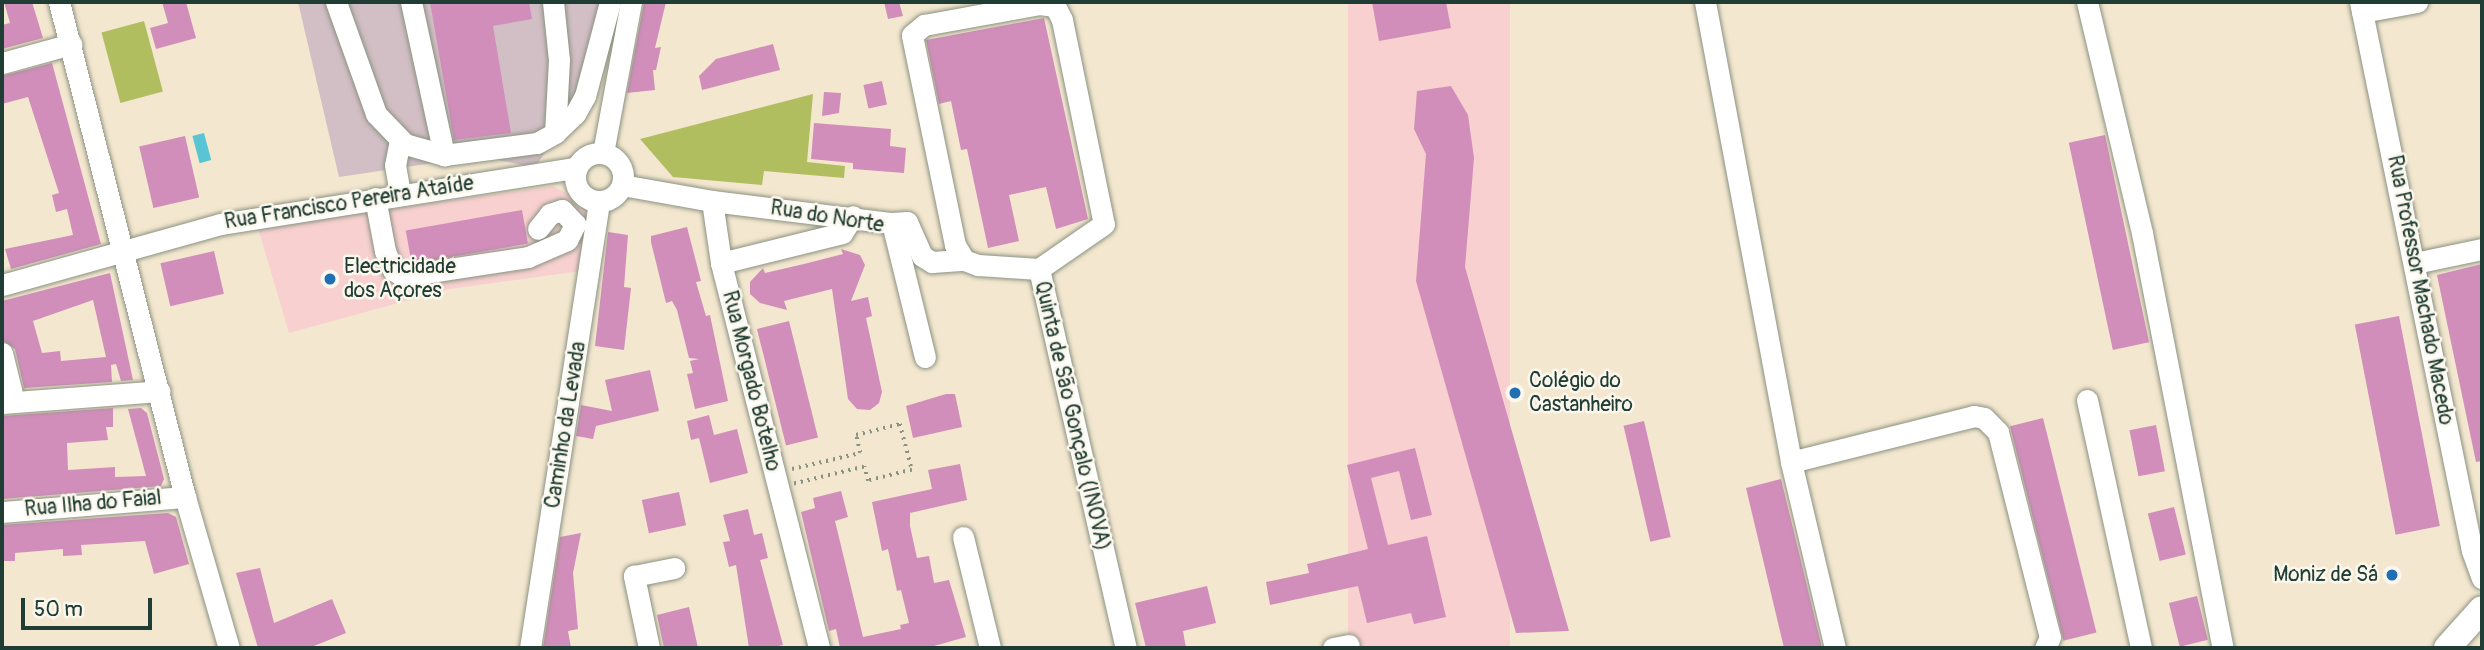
<!DOCTYPE html>
<meta charset="utf-8">
<style>
body{margin:0}
#map{position:relative;width:2484px;height:650px;overflow:hidden;background:#f4e7cf;font-family:Pangolin,sans-serif}
div>[style]{position:absolute}
[style*='--x']{left:calc(var(--x)*1px);top:calc(var(--y)*1px);width:calc(var(--w)*1px);rotate:calc(var(--a)*1deg)}
.built>*{inset:0;background:#f7d0cf;transform-origin:0 0}
.industrial>*{inset:0;background:#d2bec5}
.green>*{inset:0;background:#b0be60;transform-origin:0 0}
.water>*{inset:0;background:#59c4d3;transform-origin:0 0}
.building>*{inset:0;background:#d18eba;transform-origin:0 0}
.path>*{height:3.5px;margin-top:-1.75px;transform-origin:0;background:repeating-linear-gradient(90deg,#8a9282 0 2px,transparent 0 7px)}
.roads{filter:drop-shadow(0 0 2px #8a9282) drop-shadow(0 0 2px #8a9282)}
.minor>*{height:21px;margin:-10.5px;padding:0 10.5px;transform-origin:10.5px;border-radius:10.5px;background:#fff}
.minor>.ring{margin:-10.5px;padding:0;box-sizing:content-box;background:none;border:21px solid #fff;border-radius:50%}
.major>*{height:26px;margin:-13px;padding:0 13px;transform-origin:13px;border-radius:13px;background:#fff}
.dots>*{width:19px;height:19px;translate:-50% -50%;box-sizing:border-box;border:4px solid #fbf7ec;border-radius:50%}
span{translate:-50% -50%;white-space:nowrap;text-align:center;line-height:1.15;-webkit-text-stroke:5px #fbf7ec;paint-order:stroke}
.street-label{font-size:21px;color:#1f3d34}
.poi-label{font-size:21px;color:#1f3d34}
.left{translate:0 -50%;text-align:left}
.right{translate:-100% -50%;text-align:right}
.frame{position:absolute;inset:0;border:4px solid #1f3d34;pointer-events:none}
.scale{position:absolute;left:21px;top:598px;width:131px;height:32px;box-sizing:border-box;border:4px solid #1f3d34;border-top:0;padding-left:9px;font-size:21px;line-height:24px;white-space:nowrap;color:#1f3d34;-webkit-text-stroke:5px #fbf7ec;paint-order:stroke}
</style>
<div id="map">
<div class="built">
<div style="left:1348px;top:2px;width:162px;height:662px"></div>
<div style="clip-path:polygon(553px 186px,580px 201px,587px 214px,581px 271px,449px 289px,289px 333px,258px 228px)"></div>
</div>
<div class="industrial">
<div style="clip-path:polygon(298px 2px,616px 2px,591px 108px,554px 138px,535px 168px,480px 156px,339px 177px)"></div>
</div>
<div class="green">
<div style="left:144px;top:21px;width:73px;height:44px;rotate:75deg"></div>
<div style="clip-path:polygon(813px 94px,807px 162px,845px 166px,844px 178px,764px 171px,762px 185px,673px 177px,640px 139px)"></div>
</div>
<div class="water">
<div style="left:204px;top:133px;width:28px;height:12px;rotate:75deg"></div>
</div>
<div class="building">
<div style="clip-path:polygon(4px 2px,32px 2px,43px 38px,2px 49px,2px 25px,10px 23px)"></div>
<div style="clip-path:polygon(162px 2px,186px 2px,196px 38px,156px 49px,150px 28px,168px 23px)"></div>
<div style="clip-path:polygon(430px 2px,529px 2px,532px 19px,493px 26px,511px 133px,454px 140px)"></div>
<div style="clip-path:polygon(644px 2px,666px 2px,655px 48px,661px 47px,656px 70px,653px 70px,655px 90px,627px 93px)"></div>
<div style="clip-path:polygon(884px 2px,899px 2px,903px 16px,888px 19px)"></div>
<div style="clip-path:polygon(1372px 2px,1446px 2px,1451px 28px,1379px 41px)"></div>
<div style="clip-path:polygon(1044px 18px,1088px 219px,1056px 229px,1046px 187px,1009px 195px,1019px 241px,988px 248px,967px 149px,961px 150px,951px 101px,939px 104px,926px 40px)"></div>
<div style="clip-path:polygon(773px 44px,780px 70px,702px 90px,699px 76px,716px 59px)"></div>
<div style="clip-path:polygon(52px 63px,101px 244px,11px 269px,5px 249px,73px 235px,67px 209px,56px 212px,52px 195px,59px 193px,28px 97px,2px 104px,2px 76px)"></div>
<div style="left:882px;top:81px;width:24px;height:19px;rotate:78deg"></div>
<div style="clip-path:polygon(1451px 86px,1468px 115px,1474px 158px,1465px 267px,1569px 631px,1516px 633px,1416px 281px,1426px 154px,1414px 129px,1417px 91px)"></div>
<div style="clip-path:polygon(824px 92px,841px 93px,839px 113px,822px 116px)"></div>
<div style="clip-path:polygon(814px 123px,891px 129px,890px 146px,906px 148px,904px 173px,853px 169px,853px 163px,811px 159px)"></div>
<div style="left:2105px;top:135px;width:212px;height:37px;rotate:78deg"></div>
<div style="left:185px;top:136px;width:63px;height:47px;rotate:77deg"></div>
<div style="left:522px;top:210px;width:34px;height:118px;rotate:80deg"></div>
<div style="clip-path:polygon(687px 227px,701px 281px,696px 282px,706px 316px,710px 315px,728px 401px,695px 409px,687px 374px,693px 373px,690px 361px,699px 359px,689px 358px,677px 310px,672px 301px,666px 303px,651px 242px,651px 236px)"></div>
<div style="clip-path:polygon(608px 232px,628px 235px,624px 287px,631px 288px,624px 350px,595px 346px)"></div>
<div style="clip-path:polygon(841px 249px,860px 255px,865px 265px,851px 301px,868px 297px,872px 316px,866px 318px,882px 392px,879px 403px,870px 410px,857px 409px,848px 399px,832px 289px,784px 301px,787px 310px,760px 303px,750px 294px,750px 282px,763px 268px,765px 273px,804px 264px,843px 254px)"></div>
<div style="left:214px;top:251px;width:44px;height:55px;rotate:77deg"></div>
<div style="clip-path:polygon(2482px 264px,2482px 461px,2476px 462px,2437px 275px)"></div>
<div style="clip-path:polygon(evenodd,110px 273px,133px 380px,121px 381px,116px 364px,111px 365px,112px 382px,24px 388px,15px 349px,2px 340px,2px 301px,110px 273px,93px 300px,106px 357px,61px 361px,60px 351px,42px 353px,33px 321px,93px 300px)"></div>
<div style="left:2399px;top:316px;width:214px;height:45px;rotate:79deg"></div>
<div style="left:789px;top:321px;width:120px;height:33px;rotate:76deg"></div>
<div style="clip-path:polygon(650px 370px,659px 411px,596px 426px,593px 439px,576px 436px,581px 405px,612px 411px,605px 380px)"></div>
<div style="clip-path:polygon(946px 394px,955px 394px,962px 427px,913px 438px,906px 406px)"></div>
<div style="clip-path:polygon(113px 408px,113px 427px,106px 427px,108px 440px,67px 443px,68px 470px,115px 467px,115px 477px,146px 476px,128px 409px,141px 408px,147px 413px,164px 479px,161px 486px,2px 499px,2px 416px)"></div>
<div style="clip-path:polygon(709px 415px,714px 435px,737px 429px,748px 473px,710px 483px,699px 438px,691px 440px,687px 421px)"></div>
<div style="left:2043px;top:418px;width:221px;height:34px;rotate:76deg"></div>
<div style="left:1644px;top:421px;width:119px;height:21px;rotate:77deg"></div>
<div style="left:2156px;top:425px;width:47px;height:27px;rotate:79deg"></div>
<div style="clip-path:polygon(1415px 448px,1432px 515px,1411px 520px,1399px 471px,1371px 478px,1388px 545px,1427px 536px,1446px 617px,1414px 624px,1411px 613px,1367px 623px,1358px 586px,1270px 605px,1266px 582px,1309px 573px,1307px 564px,1368px 549px,1347px 465px)"></div>
<div style="clip-path:polygon(960px 464px,967px 500px,910px 513px,910px 526px,917px 558px,929px 556px,934px 583px,949px 580px,966px 637px,927px 648px,840px 648px,836px 629px,829px 631px,801px 512px,815px 508px,813px 498px,841px 491px,848px 517px,835px 521px,863px 637px,901px 629px,900px 625px,909px 623px,901px 590px,897px 591px,888px 549px,882px 551px,872px 502px,932px 489px,928px 470px)"></div>
<div style="clip-path:polygon(1781px 479px,1793px 528px,1822px 648px,1784px 648px,1746px 488px)"></div>
<div style="left:679px;top:492px;width:34px;height:38px;rotate:78deg"></div>
<div style="left:2174px;top:507px;width:49px;height:27px;rotate:76deg"></div>
<div style="clip-path:polygon(748px 509px,754px 535px,762px 533px,768px 558px,760px 560px,783px 645px,767px 648px,749px 648px,736px 565px,729px 567px,723px 542px,730px 541px,723px 515px)"></div>
<div style="clip-path:polygon(168px 513px,176px 517px,189px 564px,154px 574px,145px 541px,81px 545px,82px 555px,63px 556px,63px 549px,15px 553px,15px 561px,2px 561px,2px 525px)"></div>
<div style="clip-path:polygon(581px 533px,573px 573px,578px 629px,568px 631px,571px 648px,543px 648px,560px 537px)"></div>
<div style="clip-path:polygon(260px 568px,274px 623px,332px 599px,346px 633px,309px 648px,258px 648px,236px 573px)"></div>
<div style="clip-path:polygon(1207px 586px,1216px 623px,1183px 631px,1186px 648px,1146px 648px,1135px 603px)"></div>
<div style="left:2197px;top:596px;width:45px;height:29px;rotate:76deg"></div>
<div style="clip-path:polygon(689px 607px,698px 648px,664px 648px,657px 615px)"></div>
</div>
<div class="path">
<div style="--x:792;--y:469;--w:70;--a:-13.2"></div>
<div style="--x:860;--y:453;--w:18;--a:-103"></div>
<div style="--x:856;--y:435;--w:45;--a:-14"></div>
<div style="--x:900;--y:424;--w:48;--a:75.4"></div>
<div style="--x:912;--y:470;--w:45;--a:166"></div>
<div style="--x:868;--y:481;--w:15;--a:-106"></div>
<div style="--x:864;--y:467;--w:72;--a:166.3"></div>
</div>
<div class="roads">
<div class="minor">
<div style="--x:59;--y:2;--w:511;--a:75.72"></div>
<div style="--x:185;--y:497;--w:157;--a:73.8"></div>
<div style="--x:336;--y:2;--w:119;--a:70.3"></div>
<div style="--x:376;--y:114;--w:42;--a:46"></div>
<div style="--x:405;--y:144;--w:41;--a:15.8"></div>
<div style="--x:444;--y:155;--w:94;--a:-7.4"></div>
<div style="--x:537;--y:143;--w:21;--a:-29"></div>
<div style="--x:555;--y:133;--w:28;--a:-44"></div>
<div style="--x:575;--y:114;--w:21;--a:-61"></div>
<div style="--x:585;--y:96;--w:97;--a:-75.1"></div>
<div style="--x:411;--y:2;--w:157;--a:77.8"></div>
<div style="--x:553;--y:2;--w:58;--a:84.1"></div>
<div style="--x:559;--y:60;--w:73;--a:93.1"></div>
<div style="--x:1705;--y:2;--w:468;--a:79.4"></div>
<div style="--x:1791;--y:462;--w:191;--a:76.7"></div>
<div style="--x:2087;--y:2;--w:237;--a:76.6"></div>
<div style="--x:2142;--y:233;--w:423;--a:79"></div>
<div style="--x:2360;--y:2;--w:560;--a:78.47"></div>
<div style="--x:2472;--y:551;--w:29;--a:70"></div>
<div style="--x:2362;--y:12;--w:56;--a:-10.3"></div>
<div style="--x:2;--y:63;--w:72;--a:-15.4"></div>
<div style="--x:400;--y:140;--w:25;--a:101"></div>
<div style="--x:395;--y:165;--w:28;--a:80"></div>
<div class="ring" style="left:575px;top:153px;width:27px;height:27px"></div>
<div style="--x:603;--y:153;--w:154;--a:-79.5"></div>
<div style="--x:622;--y:185;--w:91;--a:10.1"></div>
<div style="--x:712;--y:201;--w:63;--a:81.7"></div>
<div style="--x:721;--y:263;--w:397;--a:75.7"></div>
<div style="--x:375;--y:198;--w:54;--a:79.3"></div>
<div style="--x:385;--y:251;--w:21;--a:67"></div>
<div style="--x:393;--y:270;--w:12;--a:31"></div>
<div style="--x:403;--y:276;--w:126;--a:-8.6"></div>
<div style="--x:528;--y:257;--w:43;--a:-23.6"></div>
<div style="--x:567;--y:240;--w:18;--a:-63"></div>
<div style="--x:575;--y:224;--w:19;--a:-133"></div>
<div style="--x:562;--y:210;--w:13;--a:162"></div>
<div style="--x:550;--y:214;--w:19;--a:129"></div>
<div style="--x:712;--y:201;--w:181;--a:7"></div>
<div style="--x:892;--y:223;--w:138;--a:76.2"></div>
<div style="--x:892;--y:223;--w:15;--a:-4"></div>
<div style="--x:907;--y:222;--w:37;--a:66"></div>
<div style="--x:922;--y:256;--w:12;--a:31"></div>
<div style="--x:932;--y:262;--w:32;--a:-4"></div>
<div style="--x:964;--y:260;--w:15;--a:20"></div>
<div style="--x:978;--y:265;--w:61;--a:3.8"></div>
<div style="--x:1039;--y:269;--w:389;--a:77.1"></div>
<div style="--x:964;--y:260;--w:17;--a:-121"></div>
<div style="--x:955;--y:245;--w:214;--a:-101.6"></div>
<div style="--x:912;--y:35;--w:16;--a:-40"></div>
<div style="--x:924;--y:25;--w:118;--a:-10.3"></div>
<div style="--x:1040;--y:4;--w:15;--a:8"></div>
<div style="--x:1055;--y:6;--w:16;--a:63"></div>
<div style="--x:1062;--y:20;--w:208;--a:78.4"></div>
<div style="--x:1104;--y:224;--w:79;--a:145.3"></div>
<div style="--x:721;--y:263;--w:125;--a:-13.9"></div>
<div style="--x:842;--y:233;--w:20;--a:-57"></div>
<div style="--x:2415;--y:263;--w:68;--a:-11.8"></div>
<div style="--x:2;--y:285;--w:227;--a:-15.6"></div>
<div style="--x:221;--y:224;--w:359;--a:-9"></div>
<div style="--x:2;--y:353;--w:50;--a:76.2"></div>
<div style="--x:2087;--y:400;--w:254;--a:77.7"></div>
<div style="--x:2;--y:403;--w:158;--a:-4.3"></div>
<div style="--x:1791;--y:462;--w:189;--a:-14.1"></div>
<div style="--x:1974;--y:416;--w:10;--a:11"></div>
<div style="--x:1984;--y:418;--w:20;--a:45"></div>
<div style="--x:1998;--y:432;--w:211;--a:75.8"></div>
<div style="--x:2050;--y:637;--w:12;--a:114"></div>
<div style="--x:2;--y:512;--w:184;--a:-4.7"></div>
<div style="--x:963;--y:537;--w:114;--a:76.3"></div>
<div style="--x:530;--y:648;--w:451;--a:-81.2"></div>
<div style="--x:649;--y:648;--w:74;--a:-101.8"></div>
<div style="--x:634;--y:576;--w:41;--a:-11.3"></div>
<div style="--x:1333;--y:648;--w:16;--a:-11"></div>
</div>
<div class="major">
<div style="--x:2447;--y:648;--w:52;--a:-48.1"></div>
</div>
</div>
<div class="dots">
<div style="left:330px;top:279px;background:#1f6fb2"></div>
<div style="left:1515px;top:393px;background:#1f6fb2"></div>
<div style="left:2392px;top:575px;background:#1f6fb2"></div>
</div>
<div class="street-label">
<span style="left:349px;top:203px;rotate:-9deg">Rua Francisco Pereira Ataíde</span>
<span style="left:827px;top:217px;rotate:9deg">Rua do Norte</span>
<span style="left:2420px;top:290px;rotate:79deg">Rua Professor Machado Macedo</span>
<span style="left:751px;top:381px;rotate:76deg">Rua Morgado Botelho</span>
<span style="left:1072px;top:416px;rotate:77deg">Quinta de São Gonçalo (INOVA)</span>
<span style="left:566px;top:425px;rotate:-81deg">Caminho da Levada</span>
<span style="left:93px;top:504px;rotate:-5deg">Rua Ilha do Faial</span>
</div>
<div class="poi-label">
<span class="left" style="left:344px;top:279px">Electricidade<br>dos Açores</span>
<span class="left" style="left:1529px;top:393px">Colégio do<br>Castanheiro</span>
<span class="right" style="left:2378px;top:575px">Moniz de Sá</span>
</div>
<div class="frame"></div>
<div class="scale">50 m</div>
</div>
